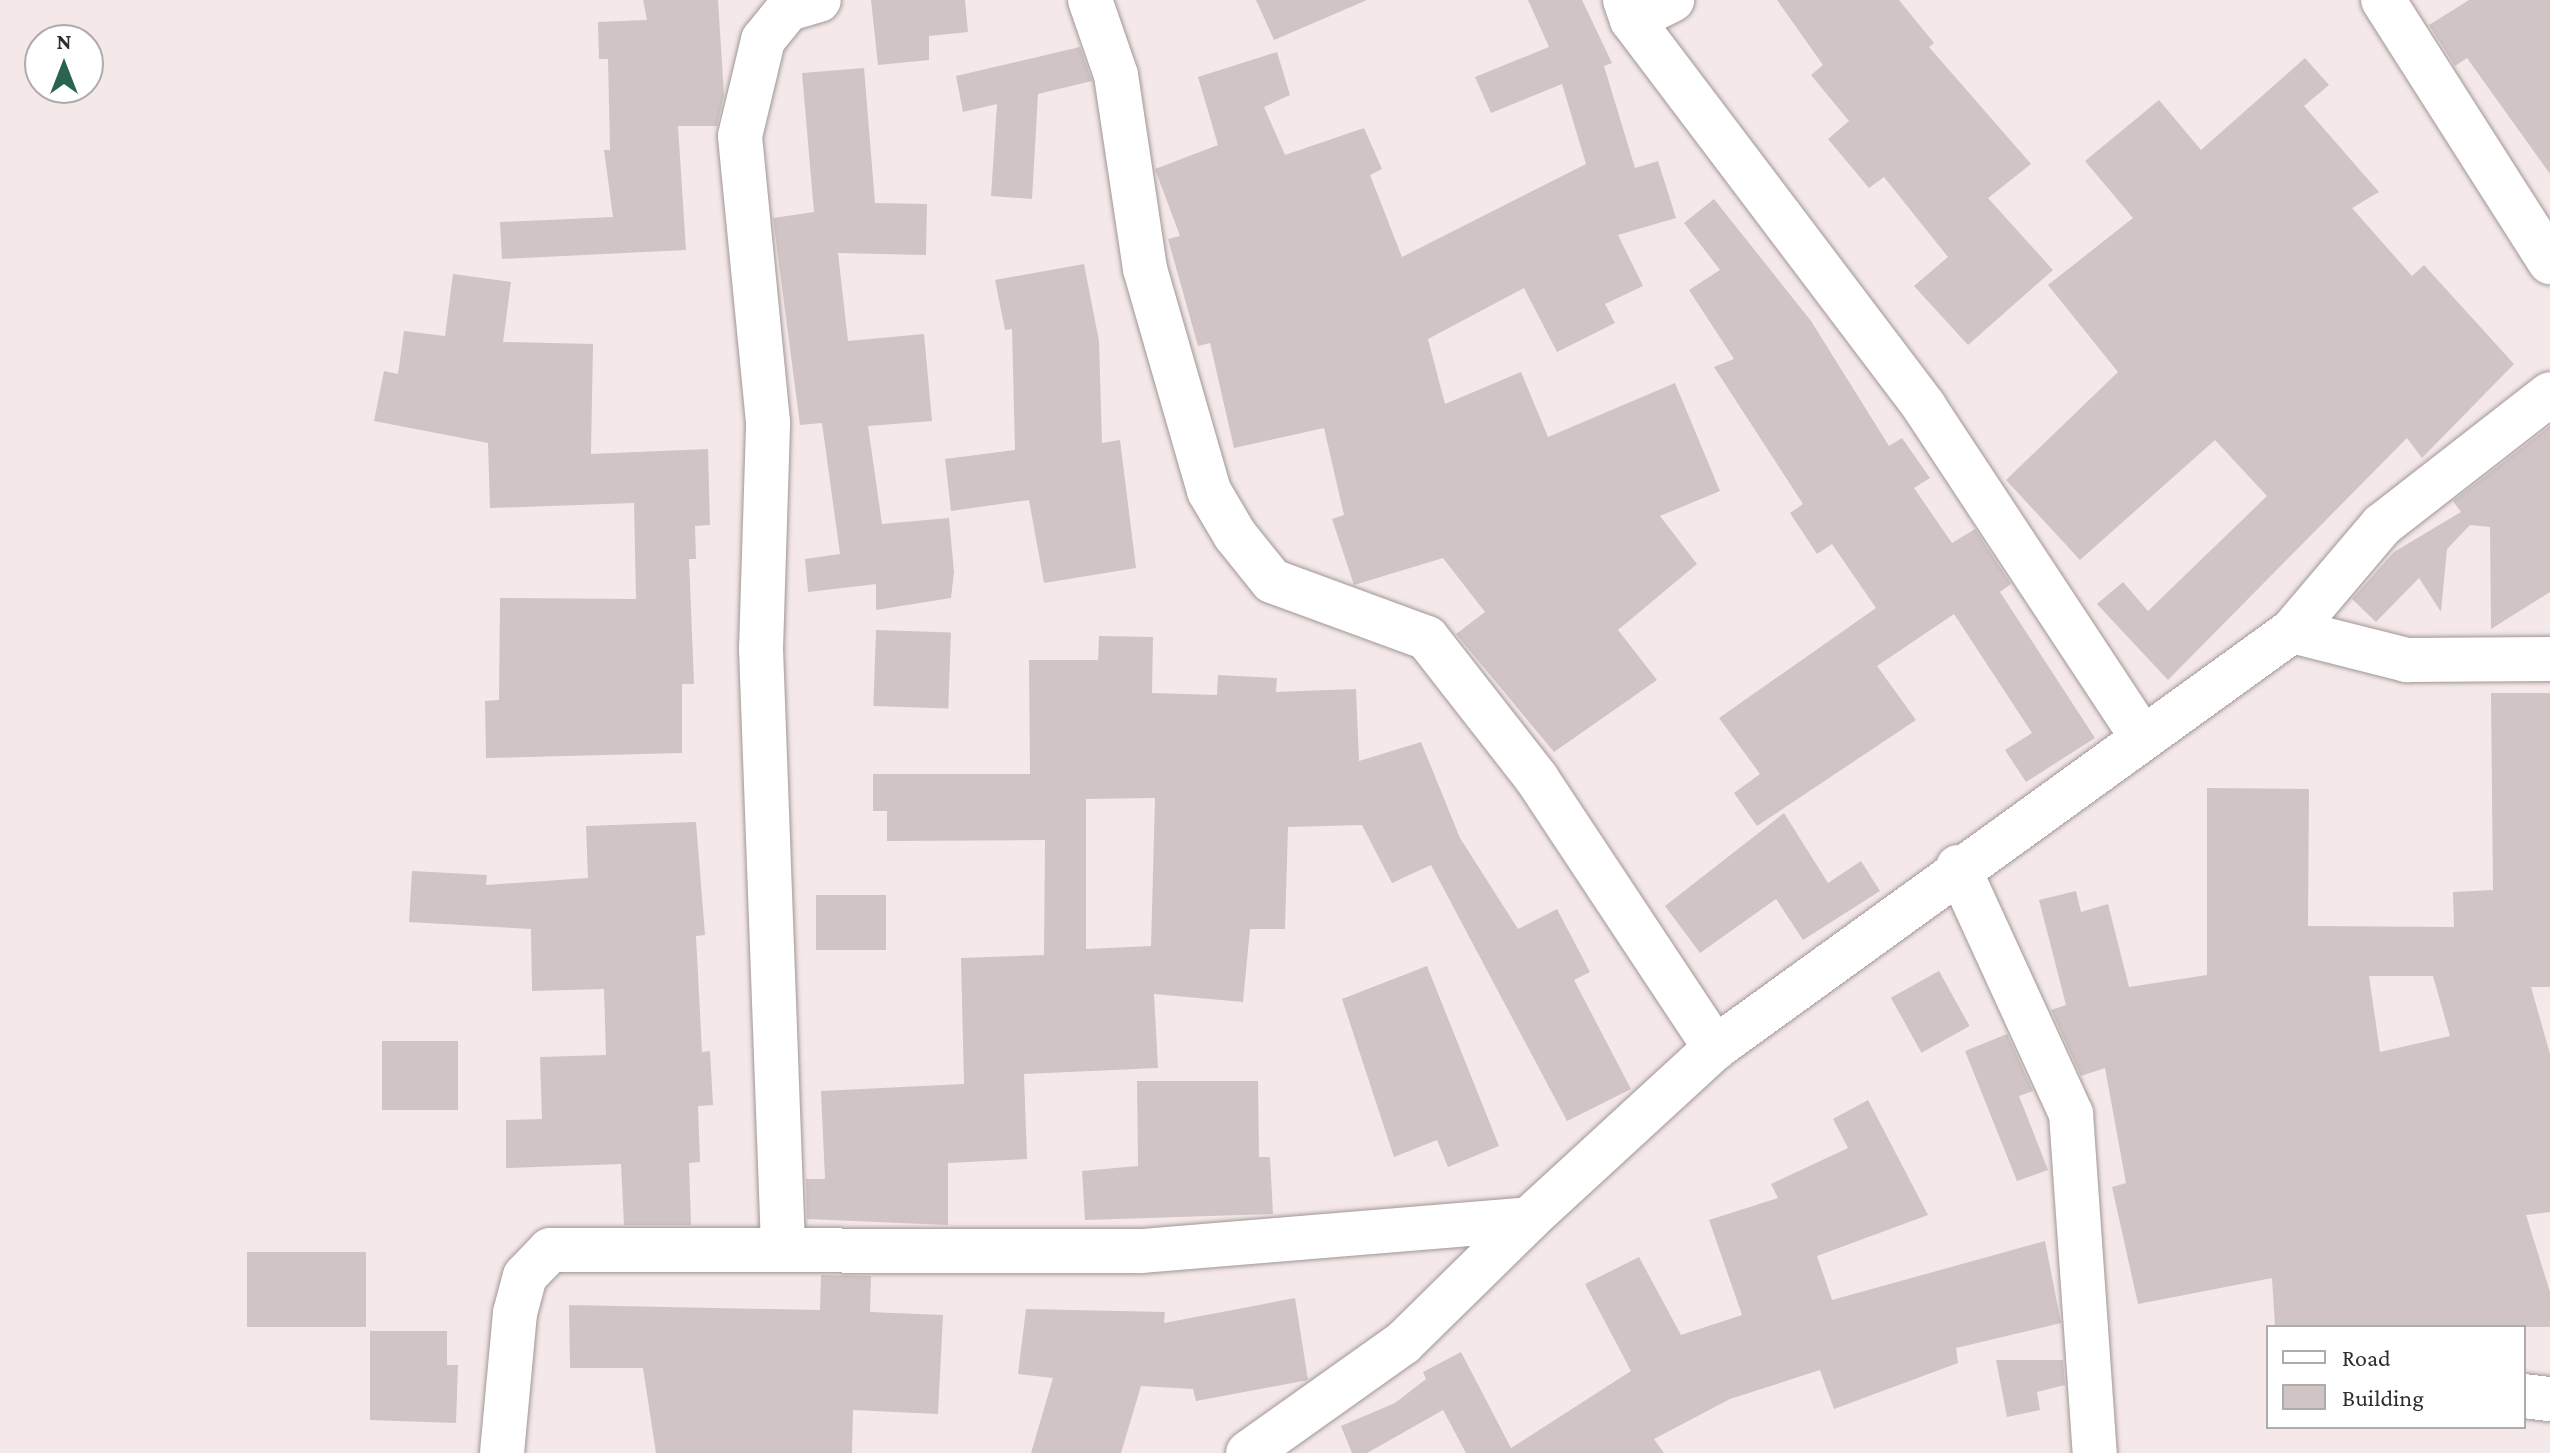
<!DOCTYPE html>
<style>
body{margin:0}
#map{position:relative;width:2550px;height:1453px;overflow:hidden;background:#f4e8e8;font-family:"Crimson Pro",serif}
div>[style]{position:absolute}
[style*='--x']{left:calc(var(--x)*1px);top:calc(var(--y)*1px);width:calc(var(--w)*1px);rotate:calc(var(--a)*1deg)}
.building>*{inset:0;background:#d0c4c4;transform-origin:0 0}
.roads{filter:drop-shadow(0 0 2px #a19696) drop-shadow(0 0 2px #a19696)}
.street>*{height:44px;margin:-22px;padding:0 22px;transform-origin:22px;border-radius:22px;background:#fff}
span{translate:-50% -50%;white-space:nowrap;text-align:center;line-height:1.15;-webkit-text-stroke:8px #fff;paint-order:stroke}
.legend{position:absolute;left:2266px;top:1325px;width:260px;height:104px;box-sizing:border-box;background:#fff;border:2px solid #adabab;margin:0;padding:10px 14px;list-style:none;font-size:24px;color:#322d2d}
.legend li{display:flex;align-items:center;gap:16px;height:40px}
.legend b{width:40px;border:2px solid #adabab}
.north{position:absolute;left:24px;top:24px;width:80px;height:80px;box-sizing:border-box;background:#fff;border:2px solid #adabab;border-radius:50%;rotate:0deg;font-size:22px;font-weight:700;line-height:32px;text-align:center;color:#322d2d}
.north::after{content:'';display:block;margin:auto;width:28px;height:36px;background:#28644e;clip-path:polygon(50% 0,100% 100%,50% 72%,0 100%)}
</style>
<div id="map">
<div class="building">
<div style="clip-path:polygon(643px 0,718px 0,724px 95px,717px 126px,678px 126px,686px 250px,502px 259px,500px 222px,613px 217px,604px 150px,610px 150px,608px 59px,599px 59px,598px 22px,647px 20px)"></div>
<div style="clip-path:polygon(871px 0,965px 0,968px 32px,929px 36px,929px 60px,878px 65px)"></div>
<div style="clip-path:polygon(1256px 0,1367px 0,1274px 40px)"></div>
<div style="clip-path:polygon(1528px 0,1582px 0,1612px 63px,1604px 66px,1635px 168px,1658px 161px,1676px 218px,1618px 235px,1643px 286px,1605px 304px,1615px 323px,1557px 352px,1524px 288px,1428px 339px,1445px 404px,1521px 372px,1548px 437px,1675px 383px,1720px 491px,1660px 516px,1697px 564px,1618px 630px,1657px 680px,1554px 752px,1456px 634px,1485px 612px,1443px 558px,1354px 585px,1332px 519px,1344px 515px,1324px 428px,1234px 448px,1210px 343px,1198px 346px,1168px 239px,1180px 236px,1155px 169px,1218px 145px,1198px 77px,1277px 52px,1290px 95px,1264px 107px,1285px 155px,1364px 128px,1382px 169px,1370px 175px,1402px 257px,1586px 164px,1562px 84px,1491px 113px,1475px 77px,1549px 47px)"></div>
<div style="clip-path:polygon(1777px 0,1899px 0,1934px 43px,1929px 47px,2031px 164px,1988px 198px,2053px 270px,1968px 345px,1914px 286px,1948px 257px,1884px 177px,1869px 188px,1828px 139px,1849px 121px,1811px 75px,1823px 65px)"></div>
<div style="clip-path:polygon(2469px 0,2550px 0,2550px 174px,2467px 58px,2455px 66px,2429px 25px)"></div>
<div style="clip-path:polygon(1080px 47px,1092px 81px,1038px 94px,1032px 199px,991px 196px,997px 104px,963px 112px,956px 76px)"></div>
<div style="clip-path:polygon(2305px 58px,2329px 85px,2304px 106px,2379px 192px,2352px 208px,2412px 276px,2424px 265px,2514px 364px,2422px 458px,2407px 438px,2168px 680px,2097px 604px,2123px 582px,2148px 611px,2267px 496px,2215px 440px,2080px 560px,2006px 480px,2118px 372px,2048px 285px,2133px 218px,2085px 161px,2159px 100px,2201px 150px)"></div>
<div style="clip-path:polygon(864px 68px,875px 203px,927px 204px,926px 255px,838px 253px,848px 341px,924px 334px,932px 421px,868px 426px,882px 524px,949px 518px,954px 572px,951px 598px,876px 610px,876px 584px,808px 592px,805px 559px,840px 554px,822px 423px,800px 425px,773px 218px,814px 212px,802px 73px)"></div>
<div style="clip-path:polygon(1714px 199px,1811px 321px,1889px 446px,1902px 438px,1930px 478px,1914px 488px,1952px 543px,1975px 529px,2011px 584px,2000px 592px,2095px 738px,2026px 782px,2005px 750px,2032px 733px,1954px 614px,1877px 666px,1916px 720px,1757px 826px,1734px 793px,1760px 774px,1719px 718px,1876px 608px,1832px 544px,1817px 554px,1790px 513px,1803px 504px,1714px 367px,1734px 359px,1689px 290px,1720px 270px,1684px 223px)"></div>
<div style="clip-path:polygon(1084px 264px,1099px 341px,1102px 443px,1120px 440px,1136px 568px,1044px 583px,1029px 500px,951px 511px,945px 459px,1015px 450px,1012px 329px,1005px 330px,995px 280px)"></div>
<div style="clip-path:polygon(453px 274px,511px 282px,503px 342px,593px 344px,591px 454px,708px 449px,710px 525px,695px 526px,696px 559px,689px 559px,694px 684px,682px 684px,682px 753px,486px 758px,485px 701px,499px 700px,500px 598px,636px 599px,634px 503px,490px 508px,488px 443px,374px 421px,384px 371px,398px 374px,404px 331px,445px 336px)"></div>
<div style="clip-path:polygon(2550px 426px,2550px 592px,2491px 629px,2490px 527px,2470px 525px,2447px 549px,2441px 612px,2419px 578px,2376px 622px,2352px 599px,2394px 552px,2461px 512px,2453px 501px)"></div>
<div style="left:876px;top:630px;width:75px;height:76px;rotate:2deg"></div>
<div style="clip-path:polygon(evenodd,1099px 636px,1153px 637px,1152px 693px,1217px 695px,1218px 675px,1277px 678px,1276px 692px,1356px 689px,1359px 761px,1421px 742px,1460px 838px,1518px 929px,1557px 909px,1590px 972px,1574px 980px,1631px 1089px,1567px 1121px,1431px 865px,1392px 883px,1362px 825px,1288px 827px,1285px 929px,1250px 929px,1243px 1002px,1154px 994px,1158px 1068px,1024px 1074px,1027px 1159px,948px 1163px,948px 1225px,807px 1219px,806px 1179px,825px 1179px,821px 1091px,964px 1084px,961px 958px,1044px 955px,1045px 840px,887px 841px,887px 811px,873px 811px,873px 774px,1030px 774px,1029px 660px,1098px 660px,1099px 636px,1155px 798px,1151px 946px,1086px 949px,1086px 799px,1155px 798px)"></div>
<div style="clip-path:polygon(evenodd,2491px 693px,2550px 693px,2550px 987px,2531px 987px,2550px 1054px,2550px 1212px,2526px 1215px,2550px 1292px,2550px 1327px,2275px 1327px,2272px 1278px,2138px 1304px,2112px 1187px,2126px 1183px,2105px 1068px,2081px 1076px,2051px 1010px,2066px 1005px,2039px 900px,2076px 891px,2081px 912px,2108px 904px,2129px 987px,2207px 975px,2207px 788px,2309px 789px,2308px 926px,2454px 927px,2453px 892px,2493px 890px,2491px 693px,2369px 976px,2433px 976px,2450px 1036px,2380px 1052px,2369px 976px)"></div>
<div style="clip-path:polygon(1784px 813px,1828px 883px,1861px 861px,1880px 891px,1803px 940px,1776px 899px,1700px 953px,1665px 906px)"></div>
<div style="clip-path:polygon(696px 822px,705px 935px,696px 936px,702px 1052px,710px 1051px,713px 1105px,698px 1106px,700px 1162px,689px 1163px,691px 1225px,624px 1225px,621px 1164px,506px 1168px,506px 1120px,542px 1119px,540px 1057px,606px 1055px,604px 989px,532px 991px,531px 929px,409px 922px,412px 871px,487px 875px,486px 885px,588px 878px,586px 826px)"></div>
<div style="left:886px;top:895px;width:55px;height:70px;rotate:90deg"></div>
<div style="clip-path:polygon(1427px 966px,1499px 1146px,1448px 1167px,1437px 1140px,1394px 1157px,1342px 999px)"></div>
<div style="left:1939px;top:971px;width:63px;height:55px;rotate:61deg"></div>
<div style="clip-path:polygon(2007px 1034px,2033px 1091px,2019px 1096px,2048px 1170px,2017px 1181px,1965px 1051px)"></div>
<div style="left:382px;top:1041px;width:76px;height:69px"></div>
<div style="clip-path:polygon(1137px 1081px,1258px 1081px,1259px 1157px,1270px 1157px,1273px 1214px,1085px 1220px,1082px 1171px,1138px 1166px)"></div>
<div style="clip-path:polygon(1868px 1100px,1928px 1215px,1817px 1256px,1832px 1300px,2045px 1241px,2061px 1323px,1956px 1348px,1958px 1363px,1834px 1409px,1820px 1370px,1730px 1399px,1654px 1439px,1664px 1453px,1466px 1453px,1443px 1410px,1367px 1453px,1352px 1453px,1341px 1426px,1395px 1403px,1426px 1379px,1423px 1372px,1461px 1352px,1511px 1448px,1631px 1371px,1585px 1284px,1639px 1257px,1681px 1335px,1742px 1315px,1709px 1220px,1778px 1198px,1771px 1184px,1848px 1148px,1833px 1119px)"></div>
<div style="left:247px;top:1252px;width:119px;height:75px"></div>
<div style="clip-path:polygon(821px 1275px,871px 1276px,870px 1312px,943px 1315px,938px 1414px,853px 1410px,852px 1453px,656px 1453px,643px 1368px,570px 1368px,569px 1305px,820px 1310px)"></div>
<div style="clip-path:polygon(1295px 1298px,1308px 1380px,1196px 1401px,1193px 1389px,1141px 1386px,1121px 1453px,1031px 1453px,1053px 1378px,1018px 1374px,1026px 1309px,1165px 1312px,1164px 1323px)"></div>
<div style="clip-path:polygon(370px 1331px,447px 1331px,447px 1365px,458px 1365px,456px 1423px,370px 1420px)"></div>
<div style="clip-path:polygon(1996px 1360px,2063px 1360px,2065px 1385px,2037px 1392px,2040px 1410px,2007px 1417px)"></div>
</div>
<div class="roads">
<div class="street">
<div style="--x:1090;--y:0;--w:79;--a:70.9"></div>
<div style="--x:1116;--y:75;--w:196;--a:81.5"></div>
<div style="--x:1145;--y:269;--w:231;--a:73.9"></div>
<div style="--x:1209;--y:491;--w:51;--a:59.4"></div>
<div style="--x:1235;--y:535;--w:59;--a:51.2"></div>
<div style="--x:1272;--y:581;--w:165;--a:20.2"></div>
<div style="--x:1427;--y:638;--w:179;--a:52"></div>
<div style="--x:1537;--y:779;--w:323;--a:56.5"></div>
<div style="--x:1625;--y:0;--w:21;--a:71"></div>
<div style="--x:1632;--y:20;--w:486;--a:52.9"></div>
<div style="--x:1925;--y:408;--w:394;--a:56.6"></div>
<div style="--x:2383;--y:0;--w:311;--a:57.5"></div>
<div style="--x:1632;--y:20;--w:45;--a:-26.6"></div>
<div style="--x:2292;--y:631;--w:119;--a:14.2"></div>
<div style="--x:2407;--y:660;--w:143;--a:-0.4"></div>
<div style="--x:1958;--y:867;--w:272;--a:65.4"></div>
<div style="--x:2071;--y:1114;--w:340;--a:86"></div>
<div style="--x:783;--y:1246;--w:597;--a:-92.11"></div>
<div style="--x:761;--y:649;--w:227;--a:-88.2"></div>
<div style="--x:768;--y:422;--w:287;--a:-95.6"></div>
<div style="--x:740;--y:136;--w:99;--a:-76.5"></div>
<div style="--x:763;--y:40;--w:40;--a:-51"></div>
<div style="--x:788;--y:9;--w:32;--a:-16"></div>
<div style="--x:2524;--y:1396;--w:26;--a:7"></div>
<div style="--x:502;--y:1453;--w:141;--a:-84.7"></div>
<div style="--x:515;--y:1313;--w:38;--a:-75"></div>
<div style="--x:525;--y:1276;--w:36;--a:-46"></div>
<div style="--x:550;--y:1250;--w:591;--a:0.1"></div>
<div style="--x:1141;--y:1251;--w:389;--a:-4.7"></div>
<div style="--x:1529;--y:1219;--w:253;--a:-42.6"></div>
<div style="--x:1715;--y:1048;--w:712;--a:-35.86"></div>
<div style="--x:2292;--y:631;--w:139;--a:-49.7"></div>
<div style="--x:2382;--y:525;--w:213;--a:-37.9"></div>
<div style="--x:1248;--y:1453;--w:190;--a:-35.4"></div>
<div style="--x:1403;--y:1343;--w:177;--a:-44.5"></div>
</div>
</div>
<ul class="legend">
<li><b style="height:10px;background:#fff"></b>Road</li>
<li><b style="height:22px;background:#d0c4c4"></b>Building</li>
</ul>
<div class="north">N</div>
</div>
